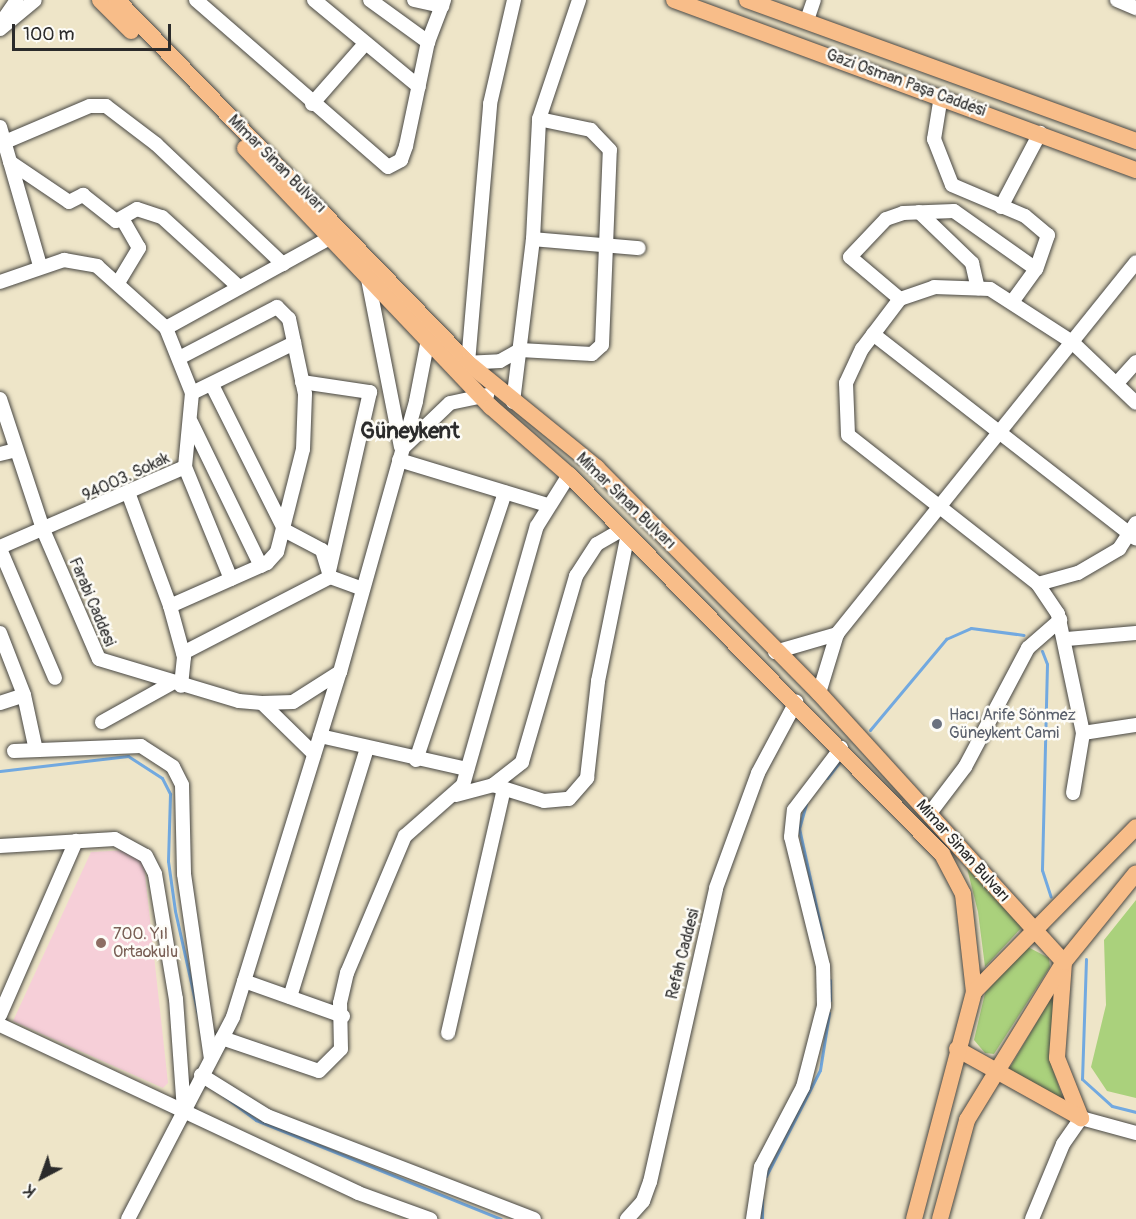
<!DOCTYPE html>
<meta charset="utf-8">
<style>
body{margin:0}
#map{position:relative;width:1136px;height:1219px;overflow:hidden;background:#eee5c8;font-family:Pangolin,sans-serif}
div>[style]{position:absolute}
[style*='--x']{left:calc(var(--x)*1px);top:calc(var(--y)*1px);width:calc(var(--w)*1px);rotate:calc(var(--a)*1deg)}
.built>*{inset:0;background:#f6cfd8}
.green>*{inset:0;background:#aad17c}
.stream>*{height:3px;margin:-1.5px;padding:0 1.5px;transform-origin:1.5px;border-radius:1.5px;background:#72a9e0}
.roads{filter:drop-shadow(0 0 2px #484743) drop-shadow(0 0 2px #484743)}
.minor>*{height:14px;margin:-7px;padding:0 7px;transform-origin:7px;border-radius:7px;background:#fff}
.major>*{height:16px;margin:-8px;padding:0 8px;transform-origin:8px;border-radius:8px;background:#f8bd89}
.dots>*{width:16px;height:16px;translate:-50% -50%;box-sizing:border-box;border:3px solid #fdfcf7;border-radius:50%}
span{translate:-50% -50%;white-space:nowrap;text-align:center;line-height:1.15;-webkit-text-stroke:5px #fdfcf7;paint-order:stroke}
.street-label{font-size:16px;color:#2b2b2b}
.worship-label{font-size:16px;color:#5b616d}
.left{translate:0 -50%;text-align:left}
.education-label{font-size:16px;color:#785e54}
.district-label{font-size:22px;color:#2b2b2b;font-weight:700}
.north{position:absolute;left:12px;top:1147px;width:60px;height:60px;-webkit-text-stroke:4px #fdfcf7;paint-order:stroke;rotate:221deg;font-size:16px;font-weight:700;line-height:24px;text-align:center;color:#2b2b2b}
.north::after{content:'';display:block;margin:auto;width:21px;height:27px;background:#2b2b2b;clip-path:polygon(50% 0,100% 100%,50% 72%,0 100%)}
.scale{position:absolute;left:12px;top:24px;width:159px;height:27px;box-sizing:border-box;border:3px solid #2b2b2b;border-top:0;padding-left:8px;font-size:18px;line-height:21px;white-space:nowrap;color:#2b2b2b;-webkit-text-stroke:4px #fdfcf7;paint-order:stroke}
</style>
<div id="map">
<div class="built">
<div style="clip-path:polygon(129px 850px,138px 853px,144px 865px,168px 1083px,163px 1088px,13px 1021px,91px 852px)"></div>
</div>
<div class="green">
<div style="clip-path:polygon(966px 864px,1023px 926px,985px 967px,978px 912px)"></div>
<div style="clip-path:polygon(1136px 900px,1136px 1098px,1107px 1091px,1091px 1067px,1106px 1005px,1104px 940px)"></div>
<div style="clip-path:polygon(1026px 946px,1049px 958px,1050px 967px,994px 1054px,985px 1053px,974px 1040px,985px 993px)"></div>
<div style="clip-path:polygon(1054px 993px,1049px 1058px,1065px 1104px,1006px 1074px)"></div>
</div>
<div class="stream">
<div style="--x:1042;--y:651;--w:14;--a:69"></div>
<div style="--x:1047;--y:664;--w:206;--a:91.4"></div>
<div style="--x:1042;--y:870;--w:28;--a:72"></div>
<div style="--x:870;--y:730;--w:119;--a:-50.1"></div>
<div style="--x:946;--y:639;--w:27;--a:-24"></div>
<div style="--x:971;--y:628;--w:53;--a:7.5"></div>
<div style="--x:0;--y:771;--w:129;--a:-6.7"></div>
<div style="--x:128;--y:756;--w:40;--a:32.9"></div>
<div style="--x:162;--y:778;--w:18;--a:63"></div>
<div style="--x:170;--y:794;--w:67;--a:91.7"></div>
<div style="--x:168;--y:861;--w:50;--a:82"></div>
<div style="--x:175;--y:911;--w:110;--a:77.4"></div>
<div style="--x:827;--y:778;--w:23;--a:-52"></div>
<div style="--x:806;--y:804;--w:25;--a:106"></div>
<div style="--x:799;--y:828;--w:113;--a:77.7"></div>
<div style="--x:1086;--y:959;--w:120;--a:91.9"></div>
<div style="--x:1082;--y:1079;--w:40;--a:42"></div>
<div style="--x:1112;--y:1106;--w:25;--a:14"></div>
<div style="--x:830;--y:980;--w:20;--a:90"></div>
<div style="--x:224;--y:1096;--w:40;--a:37"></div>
<div style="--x:256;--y:1120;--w:264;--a:22"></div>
<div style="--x:766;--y:1176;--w:119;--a:-63"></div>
<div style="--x:820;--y:1070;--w:58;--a:-81"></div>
<div style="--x:762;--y:1219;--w:19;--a:-90"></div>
</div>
<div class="roads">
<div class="minor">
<div style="--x:196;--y:0;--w:254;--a:41"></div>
<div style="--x:388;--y:167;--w:15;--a:-28"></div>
<div style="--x:401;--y:160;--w:15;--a:-70"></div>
<div style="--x:406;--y:146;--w:106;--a:-78.1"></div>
<div style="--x:428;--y:42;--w:45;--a:-69.1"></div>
<div style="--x:314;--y:0;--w:136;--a:39.6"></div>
<div style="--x:370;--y:0;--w:72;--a:35.9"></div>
<div style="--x:414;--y:0;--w:29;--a:12"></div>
<div style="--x:1117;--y:0;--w:21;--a:23"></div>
<div style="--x:3;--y:20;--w:24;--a:-55"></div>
<div style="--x:807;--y:20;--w:21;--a:-71"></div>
<div style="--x:0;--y:29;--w:45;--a:-39.6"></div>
<div style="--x:941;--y:96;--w:44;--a:99.2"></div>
<div style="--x:934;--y:139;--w:49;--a:68.6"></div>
<div style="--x:952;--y:185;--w:79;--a:23"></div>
<div style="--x:1025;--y:216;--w:30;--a:40"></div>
<div style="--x:1048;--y:235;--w:36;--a:109"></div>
<div style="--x:1036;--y:269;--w:39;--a:126"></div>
<div style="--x:312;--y:104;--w:79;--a:-48.6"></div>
<div style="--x:0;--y:127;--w:145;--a:73.9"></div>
<div style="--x:5;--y:142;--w:92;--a:-23"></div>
<div style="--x:90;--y:106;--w:16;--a:0"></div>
<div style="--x:106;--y:106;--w:63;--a:37.2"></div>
<div style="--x:156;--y:144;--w:175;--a:43.4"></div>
<div style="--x:10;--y:162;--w:71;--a:34.1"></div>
<div style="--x:69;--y:202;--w:16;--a:-27"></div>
<div style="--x:83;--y:195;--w:42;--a:38.2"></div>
<div style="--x:116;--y:221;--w:24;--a:-30"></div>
<div style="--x:137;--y:209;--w:26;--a:18"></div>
<div style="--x:162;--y:217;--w:104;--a:42.3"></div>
<div style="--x:1001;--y:207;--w:84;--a:-62.2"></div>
<div style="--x:919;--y:212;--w:74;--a:43.9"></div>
<div style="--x:972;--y:263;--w:26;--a:77"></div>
<div style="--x:533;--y:239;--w:106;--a:4.9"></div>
<div style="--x:368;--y:279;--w:171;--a:78.9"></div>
<div style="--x:0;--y:282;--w:68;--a:-19"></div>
<div style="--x:64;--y:260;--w:34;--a:10"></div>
<div style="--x:97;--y:266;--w:93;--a:41.9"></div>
<div style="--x:166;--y:328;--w:70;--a:68.2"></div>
<div style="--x:192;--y:393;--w:74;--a:95.4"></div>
<div style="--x:185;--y:467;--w:202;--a:156.6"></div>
<div style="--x:118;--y:283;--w:41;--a:-59"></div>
<div style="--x:139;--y:248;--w:34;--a:-120"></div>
<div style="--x:900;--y:299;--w:65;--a:-140"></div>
<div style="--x:850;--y:257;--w:52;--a:-46.5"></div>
<div style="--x:886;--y:219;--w:18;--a:-19"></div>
<div style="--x:903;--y:213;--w:51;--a:-2.2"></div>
<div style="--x:954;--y:211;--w:100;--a:35.3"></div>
<div style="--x:166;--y:328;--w:187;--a:-28.8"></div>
<div style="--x:873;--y:334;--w:333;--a:37.9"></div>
<div style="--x:464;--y:363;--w:36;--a:-3"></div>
<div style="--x:500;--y:361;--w:23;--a:-29"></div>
<div style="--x:520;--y:350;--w:72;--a:3.2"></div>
<div style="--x:592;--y:354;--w:13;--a:-42"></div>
<div style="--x:602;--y:345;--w:195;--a:-87.7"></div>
<div style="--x:610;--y:150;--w:28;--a:-134"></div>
<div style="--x:591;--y:130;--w:53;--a:-168.1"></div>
<div style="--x:468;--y:363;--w:260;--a:-85.1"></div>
<div style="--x:490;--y:104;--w:107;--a:-77"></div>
<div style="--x:302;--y:382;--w:69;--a:8.4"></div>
<div style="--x:370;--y:392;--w:184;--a:102.9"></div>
<div style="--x:1118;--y:382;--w:27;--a:-48"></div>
<div style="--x:212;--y:385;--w:165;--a:63.4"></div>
<div style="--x:192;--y:393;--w:114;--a:-26.1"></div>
<div style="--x:0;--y:399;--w:140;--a:71.7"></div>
<div style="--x:44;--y:532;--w:138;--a:66.6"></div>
<div style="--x:99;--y:659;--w:146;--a:16.7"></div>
<div style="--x:239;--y:701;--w:23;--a:5"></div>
<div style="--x:262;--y:703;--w:31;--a:-2"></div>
<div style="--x:293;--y:702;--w:56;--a:-32.6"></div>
<div style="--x:513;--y:402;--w:164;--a:-83"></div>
<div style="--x:533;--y:239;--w:120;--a:-87.1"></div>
<div style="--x:539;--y:119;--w:126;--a:-71.4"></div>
<div style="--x:191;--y:422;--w:160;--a:64.1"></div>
<div style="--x:405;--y:446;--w:62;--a:-43.7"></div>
<div style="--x:450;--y:403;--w:38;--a:-12"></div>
<div style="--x:0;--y:454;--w:16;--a:-14"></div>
<div style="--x:399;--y:460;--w:155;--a:16.9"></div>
<div style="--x:185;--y:467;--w:121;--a:67.7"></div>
<div style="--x:129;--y:495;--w:118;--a:69.7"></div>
<div style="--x:170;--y:606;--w:53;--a:74.6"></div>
<div style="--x:184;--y:657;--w:29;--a:96"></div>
<div style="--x:286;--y:531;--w:41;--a:27.8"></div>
<div style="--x:322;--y:550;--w:28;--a:73"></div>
<div style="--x:330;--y:577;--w:35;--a:20"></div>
<div style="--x:0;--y:549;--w:140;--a:66.9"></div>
<div style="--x:1038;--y:584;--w:41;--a:-15.4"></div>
<div style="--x:1078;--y:573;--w:48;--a:-30.3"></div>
<div style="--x:1119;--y:549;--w:31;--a:-57"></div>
<div style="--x:170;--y:606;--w:106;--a:-23.9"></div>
<div style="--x:267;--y:563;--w:15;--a:-48"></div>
<div style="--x:277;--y:552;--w:106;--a:-75.8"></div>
<div style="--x:303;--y:449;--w:55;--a:-87.9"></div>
<div style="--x:305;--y:394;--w:77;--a:-102"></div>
<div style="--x:289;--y:319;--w:17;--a:-135"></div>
<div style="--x:277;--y:307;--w:108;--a:152.5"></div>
<div style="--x:0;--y:633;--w:66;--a:68.8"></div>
<div style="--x:24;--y:695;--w:52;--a:77.8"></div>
<div style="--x:1067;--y:639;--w:69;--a:-5"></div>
<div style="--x:775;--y:652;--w:65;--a:-16.2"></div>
<div style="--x:183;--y:653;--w:165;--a:-27.3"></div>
<div style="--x:819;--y:693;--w:62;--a:-73"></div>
<div style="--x:837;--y:634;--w:477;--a:-51.2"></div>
<div style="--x:0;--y:703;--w:25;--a:-18"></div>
<div style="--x:262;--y:703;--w:73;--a:44.4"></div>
<div style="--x:102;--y:722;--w:80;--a:-29.1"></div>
<div style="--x:1083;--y:733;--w:54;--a:-8.6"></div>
<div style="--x:320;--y:736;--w:151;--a:12.7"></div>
<div style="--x:14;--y:751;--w:127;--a:-2.3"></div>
<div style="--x:141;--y:746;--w:38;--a:33"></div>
<div style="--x:173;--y:767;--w:20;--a:63"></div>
<div style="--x:182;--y:785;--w:89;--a:88.7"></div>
<div style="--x:184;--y:874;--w:186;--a:81.7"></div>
<div style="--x:416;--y:760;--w:282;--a:-71.6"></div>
<div style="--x:493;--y:785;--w:53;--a:17.4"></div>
<div style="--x:544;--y:801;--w:25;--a:-5"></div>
<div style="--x:569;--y:799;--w:28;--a:-49"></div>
<div style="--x:587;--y:778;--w:98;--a:-83.5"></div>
<div style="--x:598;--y:681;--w:150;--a:-78.5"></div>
<div style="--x:1073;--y:793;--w:61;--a:-80.5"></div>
<div style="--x:1083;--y:733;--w:122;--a:-101.9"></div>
<div style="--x:1058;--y:614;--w:36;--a:-124"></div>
<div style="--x:1038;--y:584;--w:241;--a:-141.9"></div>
<div style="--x:848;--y:435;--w:52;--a:-92.2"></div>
<div style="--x:846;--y:383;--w:38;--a:-65"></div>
<div style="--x:862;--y:349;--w:63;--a:-52.8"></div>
<div style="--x:900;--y:299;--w:36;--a:-19"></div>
<div style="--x:934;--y:287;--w:56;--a:2"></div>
<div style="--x:990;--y:289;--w:98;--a:32.9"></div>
<div style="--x:1072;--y:342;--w:88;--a:43.6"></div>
<div style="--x:456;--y:795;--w:38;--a:-15"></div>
<div style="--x:493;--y:785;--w:37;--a:-38"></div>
<div style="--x:522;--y:762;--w:194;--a:-73.8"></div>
<div style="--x:576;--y:576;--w:38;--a:-57"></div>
<div style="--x:597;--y:544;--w:30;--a:-30"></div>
<div style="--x:930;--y:813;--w:58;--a:-52.7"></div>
<div style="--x:965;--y:767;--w:135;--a:-62.1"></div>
<div style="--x:1028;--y:648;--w:43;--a:-41.2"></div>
<div style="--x:0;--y:846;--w:115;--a:-3.5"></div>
<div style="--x:115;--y:839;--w:35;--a:29"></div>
<div style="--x:146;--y:856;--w:20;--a:63"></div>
<div style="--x:155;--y:874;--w:127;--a:80.5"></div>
<div style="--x:176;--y:999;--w:112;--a:85.9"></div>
<div style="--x:244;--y:981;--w:105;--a:19.5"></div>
<div style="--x:290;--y:997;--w:261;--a:-72.8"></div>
<div style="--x:0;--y:1015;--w:190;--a:-66.4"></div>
<div style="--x:0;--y:1025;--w:395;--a:25.1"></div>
<div style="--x:358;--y:1193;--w:77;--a:19.9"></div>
<div style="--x:448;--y:1033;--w:250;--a:-77.1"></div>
<div style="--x:222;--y:1038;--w:102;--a:18.8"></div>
<div style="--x:319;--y:1071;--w:31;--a:-45"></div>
<div style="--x:341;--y:1049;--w:46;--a:-91.2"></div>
<div style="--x:340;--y:1003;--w:31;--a:-77"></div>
<div style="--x:347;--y:973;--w:149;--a:-67.1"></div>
<div style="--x:405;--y:836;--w:77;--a:-41.3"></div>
<div style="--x:463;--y:785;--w:269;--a:-74.1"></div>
<div style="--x:537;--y:526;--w:60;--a:-57.9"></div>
<div style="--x:201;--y:1075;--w:78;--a:31.8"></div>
<div style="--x:267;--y:1116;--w:286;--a:21.1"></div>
<div style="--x:128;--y:1219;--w:228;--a:-62.5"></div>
<div style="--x:233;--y:1017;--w:361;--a:-72.8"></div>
<div style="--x:340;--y:672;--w:281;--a:-74.3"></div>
<div style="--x:416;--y:401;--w:68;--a:-79"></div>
<div style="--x:627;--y:1219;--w:24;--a:-48"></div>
<div style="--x:643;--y:1201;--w:20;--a:-70"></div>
<div style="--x:650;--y:1182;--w:301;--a:-77.3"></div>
<div style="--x:716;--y:888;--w:122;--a:-69.9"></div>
<div style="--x:758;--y:773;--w:81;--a:-61.8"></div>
<div style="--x:753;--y:1219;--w:53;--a:-81.3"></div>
<div style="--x:761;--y:1167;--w:90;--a:-62.3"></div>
<div style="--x:803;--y:1087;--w:84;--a:-75.5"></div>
<div style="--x:824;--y:1006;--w:40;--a:-91.4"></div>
<div style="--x:823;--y:966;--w:133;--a:-103.9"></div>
<div style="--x:791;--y:837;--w:27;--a:-84"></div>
<div style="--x:794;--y:810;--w:78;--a:-52.8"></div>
<div style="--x:1032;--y:1219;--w:81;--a:-67.5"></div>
<div style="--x:1063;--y:1144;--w:32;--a:-55"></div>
<div style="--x:1081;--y:1118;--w:57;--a:15.3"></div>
</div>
<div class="major">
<div style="--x:100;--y:0;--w:44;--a:45"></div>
<div style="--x:117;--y:0;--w:505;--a:45.96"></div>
<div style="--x:468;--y:363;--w:166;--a:39.1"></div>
<div style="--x:597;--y:468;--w:316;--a:45.4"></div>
<div style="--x:819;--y:693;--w:364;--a:47.7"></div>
<div style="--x:1064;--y:962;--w:96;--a:94.2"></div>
<div style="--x:1057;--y:1058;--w:65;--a:68.2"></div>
<div style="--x:674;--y:0;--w:492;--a:20.2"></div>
<div style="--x:747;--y:0;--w:414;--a:19.9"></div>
<div style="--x:245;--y:148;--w:357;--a:46.5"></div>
<div style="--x:491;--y:407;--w:103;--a:41.1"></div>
<div style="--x:569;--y:475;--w:532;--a:45.46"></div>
<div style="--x:942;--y:854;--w:45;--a:62.3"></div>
<div style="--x:963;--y:894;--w:99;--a:83.6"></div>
<div style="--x:957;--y:1049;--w:142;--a:29.1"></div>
<div style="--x:914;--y:1219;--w:235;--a:-75.2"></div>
<div style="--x:974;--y:992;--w:231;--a:-45.5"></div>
<div style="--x:940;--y:1219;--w:103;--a:-74.7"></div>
<div style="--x:967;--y:1120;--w:185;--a:-58.5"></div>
<div style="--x:1064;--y:962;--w:114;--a:-51"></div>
</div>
</div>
<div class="dots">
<div style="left:937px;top:724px;background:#6b7280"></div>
<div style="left:101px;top:943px;background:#8d6e63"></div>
</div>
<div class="street-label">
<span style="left:906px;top:83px;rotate:20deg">Gazi Osman Paşa Caddesi</span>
<span style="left:277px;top:164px;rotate:45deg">Mimar Sinan Bulvarı</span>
<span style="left:126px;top:477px;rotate:-25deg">94003. Sokak</span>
<span style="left:626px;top:501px;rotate:44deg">Mimar Sinan Bulvarı</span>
<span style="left:92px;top:602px;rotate:67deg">Farabi Caddesi</span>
<span style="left:963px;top:851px;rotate:48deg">Mimar Sinan Bulvarı</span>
<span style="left:683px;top:954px;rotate:-76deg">Refah Caddesi</span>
</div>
<div class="worship-label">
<span class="left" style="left:949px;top:724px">Hacı Arife Sönmez<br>Güneykent Cami</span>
</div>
<div class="education-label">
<span class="left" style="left:113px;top:943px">700. Yıl<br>Ortaokulu</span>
</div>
<div class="district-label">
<span style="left:410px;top:432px">Güneykent</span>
</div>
<div class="north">K</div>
<div class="scale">100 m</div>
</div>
